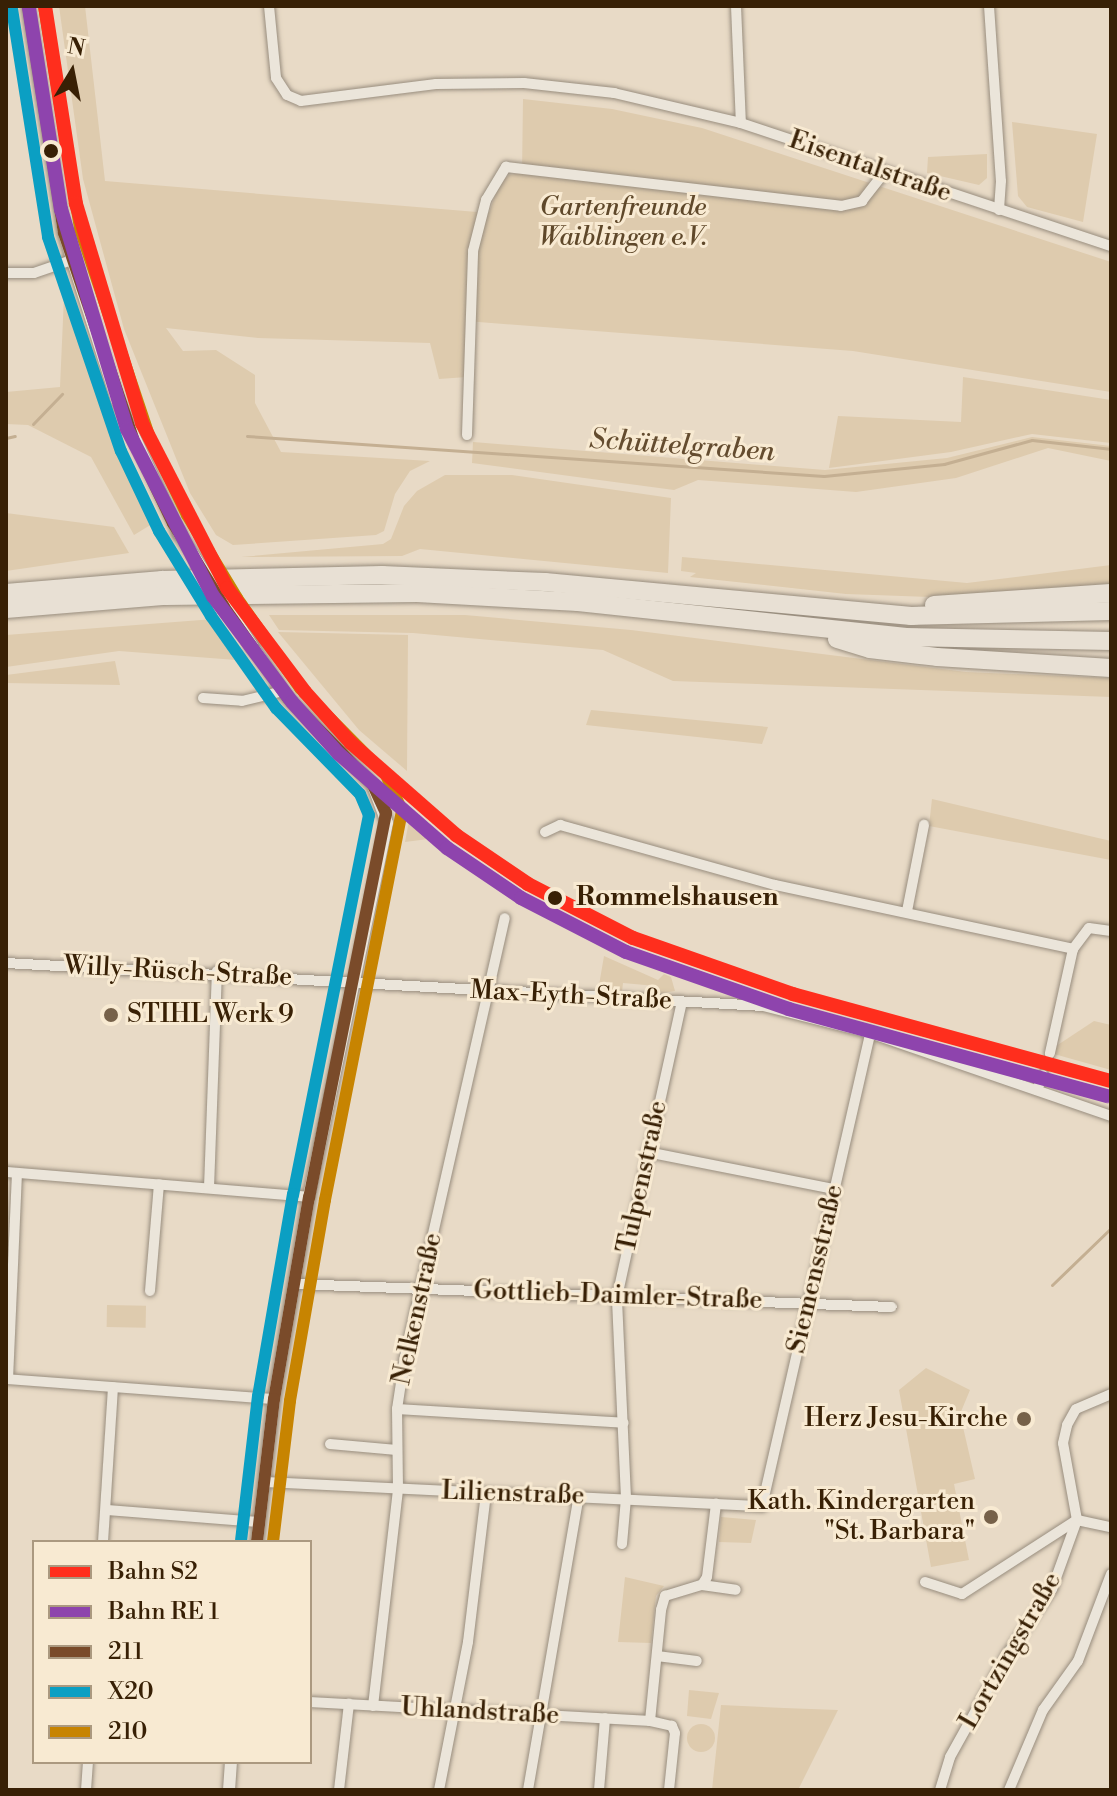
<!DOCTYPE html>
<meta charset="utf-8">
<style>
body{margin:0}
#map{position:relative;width:1117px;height:1796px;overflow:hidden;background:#e8dac6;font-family:"Libre Bodoni",serif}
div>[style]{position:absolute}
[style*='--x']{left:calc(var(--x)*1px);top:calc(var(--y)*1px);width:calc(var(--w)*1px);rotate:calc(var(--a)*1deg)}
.green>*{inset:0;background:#decbae;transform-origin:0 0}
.round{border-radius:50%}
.stream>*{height:3px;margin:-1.5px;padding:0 1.5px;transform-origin:1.5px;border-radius:1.5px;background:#c4af92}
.minor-tunnel>*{height:10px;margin-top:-5px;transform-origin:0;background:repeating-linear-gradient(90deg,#c5b59f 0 10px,transparent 0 15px)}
.roads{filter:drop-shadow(0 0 2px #988d7e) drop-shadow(0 0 2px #988d7e)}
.minor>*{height:10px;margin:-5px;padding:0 5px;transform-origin:5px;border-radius:5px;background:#ebe5da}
.tertiary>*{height:12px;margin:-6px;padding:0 6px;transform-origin:6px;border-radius:6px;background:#ebe5da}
.trunk>*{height:18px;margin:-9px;padding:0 9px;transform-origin:9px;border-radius:9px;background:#e8e0d4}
.bridges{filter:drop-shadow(0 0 2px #988d7e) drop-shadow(0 0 2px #988d7e)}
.tertiary-bridge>*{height:12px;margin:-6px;padding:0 6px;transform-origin:6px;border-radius:6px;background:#ebe5da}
.bus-1>*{height:12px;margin:-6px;padding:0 6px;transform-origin:6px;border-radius:6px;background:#7a4b2a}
.bus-2>*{height:12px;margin:-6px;padding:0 6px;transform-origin:6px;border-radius:6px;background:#0b9fc3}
.bus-3>*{height:12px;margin:-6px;padding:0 6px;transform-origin:6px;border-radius:6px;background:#c78401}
.rail-1>*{height:14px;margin:-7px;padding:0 7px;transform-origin:7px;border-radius:7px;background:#ff2e1d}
.rail-2>*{height:14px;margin:-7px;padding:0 7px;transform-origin:7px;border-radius:7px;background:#8e44ad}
.dots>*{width:22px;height:22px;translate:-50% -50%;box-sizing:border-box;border:4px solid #f8ead2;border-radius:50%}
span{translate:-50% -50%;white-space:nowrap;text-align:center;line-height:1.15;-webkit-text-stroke:6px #f8ead2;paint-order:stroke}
.street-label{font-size:26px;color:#382005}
.park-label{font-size:26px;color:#5f482a;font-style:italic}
.stop-label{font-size:26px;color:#382005;font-weight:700}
.left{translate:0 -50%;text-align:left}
.poi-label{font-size:26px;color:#382005}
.right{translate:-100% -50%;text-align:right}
.water-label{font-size:28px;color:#644c2f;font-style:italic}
.frame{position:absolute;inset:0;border:8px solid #382005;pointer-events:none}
.legend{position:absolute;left:32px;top:1540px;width:280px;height:224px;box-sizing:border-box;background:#f8ead2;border:2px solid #ab9980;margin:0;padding:10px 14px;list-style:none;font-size:24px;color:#382005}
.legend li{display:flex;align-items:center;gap:16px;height:40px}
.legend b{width:40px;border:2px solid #ab9980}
.north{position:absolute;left:32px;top:32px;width:80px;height:80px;-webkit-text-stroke:6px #f8ead2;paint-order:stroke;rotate:10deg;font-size:22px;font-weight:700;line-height:32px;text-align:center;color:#382005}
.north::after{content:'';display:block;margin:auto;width:28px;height:36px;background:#382005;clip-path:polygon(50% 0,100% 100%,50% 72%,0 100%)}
</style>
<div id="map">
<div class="green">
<div style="clip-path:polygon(59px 6px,85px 6px,105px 181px,489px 213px,499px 184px,509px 175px,522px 173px,523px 99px,612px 109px,702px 128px,1111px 262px,1111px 392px,853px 351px,466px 321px,467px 377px,439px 379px,430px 343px,258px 338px,166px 328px,183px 351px,216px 350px,255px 375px,255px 403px,281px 452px,430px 461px,410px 471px,395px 494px,384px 531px,376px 535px,233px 545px,216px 535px,190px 493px,124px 329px,83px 179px)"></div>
<div style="clip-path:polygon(1012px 122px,1097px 134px,1083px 222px,1027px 207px,1018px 196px)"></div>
<div style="clip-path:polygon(987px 154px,987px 178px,979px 185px,927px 173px,928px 157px)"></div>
<div style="clip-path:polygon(65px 274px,120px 440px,157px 521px,134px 535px,91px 457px,28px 425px,6px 424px,6px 392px,60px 387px)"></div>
<div style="clip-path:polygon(963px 377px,1111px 400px,1111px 443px,1032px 434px,951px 452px,829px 468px,838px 416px,961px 422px)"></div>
<div style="clip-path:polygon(1032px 437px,1111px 446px,1111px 461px,1048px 448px,956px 478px,856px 492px,698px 480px,674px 490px,472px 463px,473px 442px,825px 470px,947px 458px)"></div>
<div style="clip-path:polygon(445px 475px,512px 475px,671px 498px,668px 573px,420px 549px,402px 556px,241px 557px,383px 544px,391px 539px,404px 506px,417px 491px)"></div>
<div style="clip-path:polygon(6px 513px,114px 527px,129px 553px,6px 571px)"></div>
<div style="clip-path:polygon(682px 557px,967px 583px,1111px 565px,1111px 586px,958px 598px,846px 594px,690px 577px,696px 573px,681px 571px)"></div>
<div style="clip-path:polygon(269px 615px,465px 615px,631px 630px,966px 672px,1111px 678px,1111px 697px,673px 681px,603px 650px,413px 633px,279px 630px)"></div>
<div style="clip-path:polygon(214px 619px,249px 661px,119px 651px,6px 667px,6px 635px)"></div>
<div style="clip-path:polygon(278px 632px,408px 635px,407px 771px,359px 730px)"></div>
<div style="clip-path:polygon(115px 661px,120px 685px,6px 683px,6px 675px)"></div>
<div style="clip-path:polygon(591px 710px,768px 727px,762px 744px,586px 725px)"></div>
<div style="clip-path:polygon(932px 799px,1111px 841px,1111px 860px,929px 826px)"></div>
<div style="clip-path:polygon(410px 815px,444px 837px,405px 842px)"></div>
<div style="clip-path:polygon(604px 956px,658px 980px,664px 974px,671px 977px,675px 991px,656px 994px,656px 986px,623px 983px,622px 992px,598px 991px)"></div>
<div style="clip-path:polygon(1094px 1021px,1111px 1025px,1111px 1070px,1047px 1052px)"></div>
<div style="left:107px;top:1305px;width:39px;height:22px;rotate:1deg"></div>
<div style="clip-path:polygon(926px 1368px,970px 1390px,960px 1414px,975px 1479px,954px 1484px,969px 1560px,931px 1567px,899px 1390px)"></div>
<div style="clip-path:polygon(721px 1517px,756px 1520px,751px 1543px,719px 1542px)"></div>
<div style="clip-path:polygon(625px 1577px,664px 1586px,656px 1596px,651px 1643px,618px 1642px)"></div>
<div style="clip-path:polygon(689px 1690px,719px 1693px,711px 1719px,687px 1716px)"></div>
<div style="clip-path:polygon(721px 1705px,784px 1708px,838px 1710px,798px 1790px,712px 1790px)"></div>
<div class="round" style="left:687px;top:1724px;width:28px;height:28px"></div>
</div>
<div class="stream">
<div style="--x:33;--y:424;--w:42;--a:-46"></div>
<div style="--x:247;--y:436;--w:578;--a:3.97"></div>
<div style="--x:824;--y:476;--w:121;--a:-5.7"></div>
<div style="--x:944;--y:464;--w:91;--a:-15.3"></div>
<div style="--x:1032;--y:440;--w:80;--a:6.5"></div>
<div style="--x:6;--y:438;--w:9;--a:-13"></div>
<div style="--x:1052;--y:1285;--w:82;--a:-44"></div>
</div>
<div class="minor-tunnel">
<div style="--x:1043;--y:1075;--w:23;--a:-72"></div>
</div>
<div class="roads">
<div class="minor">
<div style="--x:269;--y:6;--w:72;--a:84.4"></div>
<div style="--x:276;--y:78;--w:20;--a:57"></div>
<div style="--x:287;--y:95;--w:15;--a:23"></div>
<div style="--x:301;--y:101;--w:136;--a:-7.2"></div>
<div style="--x:436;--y:84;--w:88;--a:-0.7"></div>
<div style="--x:524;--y:83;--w:91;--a:6.3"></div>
<div style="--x:614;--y:93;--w:130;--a:13.3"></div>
<div style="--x:736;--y:6;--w:117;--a:87.6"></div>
<div style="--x:741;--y:123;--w:390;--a:18.4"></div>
<div style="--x:989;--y:6;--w:175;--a:86.1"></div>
<div style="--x:1001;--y:181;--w:29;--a:94"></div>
<div style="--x:6;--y:273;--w:28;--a:0"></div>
<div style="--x:34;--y:273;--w:40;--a:-18.9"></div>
<div style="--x:467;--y:435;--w:184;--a:-88.1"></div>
<div style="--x:473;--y:251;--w:53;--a:-75.7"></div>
<div style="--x:486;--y:200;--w:39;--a:-59"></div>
<div style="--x:506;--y:167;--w:337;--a:6.6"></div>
<div style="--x:841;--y:206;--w:22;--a:-13"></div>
<div style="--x:862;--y:201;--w:37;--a:-52"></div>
<div style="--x:203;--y:698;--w:39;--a:4"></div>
<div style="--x:242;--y:701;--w:42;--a:-13.7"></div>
<div style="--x:545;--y:832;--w:17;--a:-25"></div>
<div style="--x:560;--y:825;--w:223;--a:15.6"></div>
<div style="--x:775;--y:885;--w:305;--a:12.1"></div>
<div style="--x:1073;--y:949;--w:107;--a:102.5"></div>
<div style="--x:907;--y:911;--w:88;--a:-78.8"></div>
<div style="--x:1073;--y:949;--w:26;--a:-53"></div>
<div style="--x:1089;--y:928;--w:22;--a:8"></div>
<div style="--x:6;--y:963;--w:758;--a:3.25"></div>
<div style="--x:763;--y:1006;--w:110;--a:14.2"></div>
<div style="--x:870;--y:1033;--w:255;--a:19"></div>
<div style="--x:1037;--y:1090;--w:16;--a:-68"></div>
<div style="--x:647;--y:1152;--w:191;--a:11.2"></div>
<div style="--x:6;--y:1172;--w:304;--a:4.7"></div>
<div style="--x:209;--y:1188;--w:217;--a:-87.9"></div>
<div style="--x:295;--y:1284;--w:597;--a:2.21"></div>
<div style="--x:150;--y:1291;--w:107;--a:-85.2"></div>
<div style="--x:6;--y:1379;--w:269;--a:4.3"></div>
<div style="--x:8;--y:1379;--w:206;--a:-87.5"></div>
<div style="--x:397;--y:1409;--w:227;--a:3.5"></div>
<div style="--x:330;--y:1444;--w:67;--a:5.1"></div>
<div style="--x:265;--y:1482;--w:498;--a:2.8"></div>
<div style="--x:762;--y:1506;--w:485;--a:-77.1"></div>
<div style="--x:106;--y:1510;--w:154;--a:4.5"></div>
<div style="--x:103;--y:1542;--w:155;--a:-86.3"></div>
<div style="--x:622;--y:1544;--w:46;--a:-85"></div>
<div style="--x:626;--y:1498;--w:201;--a:-92.6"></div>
<div style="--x:617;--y:1297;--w:302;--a:-77.6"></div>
<div style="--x:925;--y:1582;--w:39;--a:18"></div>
<div style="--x:962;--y:1594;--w:137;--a:-32.8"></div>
<div style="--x:1077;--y:1520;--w:35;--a:12"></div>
<div style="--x:702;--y:1585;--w:34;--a:8"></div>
<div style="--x:657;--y:1656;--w:40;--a:7.1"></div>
<div style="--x:310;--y:1702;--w:341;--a:3.2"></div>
<div style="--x:373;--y:1706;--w:218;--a:-83.4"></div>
<div style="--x:398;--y:1489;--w:80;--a:-90.7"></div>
<div style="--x:397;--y:1409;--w:53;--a:-81.3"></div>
<div style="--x:405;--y:1357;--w:450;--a:-77.2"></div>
<div style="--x:86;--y:1790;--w:28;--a:-86"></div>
<div style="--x:339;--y:1790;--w:87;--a:-83.4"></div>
<div style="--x:439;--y:1790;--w:151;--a:-78.9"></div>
<div style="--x:468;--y:1642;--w:150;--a:-83.1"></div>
<div style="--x:528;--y:1790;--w:298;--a:-80.2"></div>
<div style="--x:599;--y:1790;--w:72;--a:-85.2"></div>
<div style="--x:669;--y:1790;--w:57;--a:-84"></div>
<div style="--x:675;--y:1733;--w:8;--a:-113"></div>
<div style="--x:672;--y:1726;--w:23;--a:-167"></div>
<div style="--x:650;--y:1721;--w:112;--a:-84.3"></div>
<div style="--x:661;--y:1610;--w:15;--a:-74"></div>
<div style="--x:665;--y:1596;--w:39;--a:-17"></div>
<div style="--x:702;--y:1585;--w:9;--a:-58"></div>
<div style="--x:707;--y:1577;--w:74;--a:-83"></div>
<div style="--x:940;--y:1790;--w:34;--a:-73"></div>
<div style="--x:950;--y:1757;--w:119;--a:-60.9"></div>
<div style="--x:1008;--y:1653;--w:78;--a:-55.5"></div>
<div style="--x:1052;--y:1589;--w:73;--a:-70.1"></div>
<div style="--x:1077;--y:1520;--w:78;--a:-100.3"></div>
<div style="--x:1063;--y:1443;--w:18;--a:-77"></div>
<div style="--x:1067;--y:1425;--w:18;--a:-61"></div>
<div style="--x:1076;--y:1409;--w:38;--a:-23"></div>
<div style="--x:1009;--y:1790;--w:87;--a:-67"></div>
<div style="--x:1043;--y:1710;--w:60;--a:-54.5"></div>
<div style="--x:1078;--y:1661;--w:93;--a:-69.2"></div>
</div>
<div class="tertiary">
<div style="--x:28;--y:6;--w:230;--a:81"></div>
<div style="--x:64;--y:233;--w:175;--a:72.4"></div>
<div style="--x:117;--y:400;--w:147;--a:65"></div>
<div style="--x:252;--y:646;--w:63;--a:55.3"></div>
<div style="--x:288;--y:698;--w:122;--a:45.7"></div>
<div style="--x:373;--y:785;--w:40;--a:69.8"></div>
<div style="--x:387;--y:823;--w:382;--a:101.8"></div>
<div style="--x:309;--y:1197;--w:205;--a:99.8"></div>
<div style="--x:274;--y:1399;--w:144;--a:96.8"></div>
<div style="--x:229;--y:1790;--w:28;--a:-86"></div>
</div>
<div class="trunk">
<div style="--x:6;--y:593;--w:157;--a:-4.8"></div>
<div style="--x:162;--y:580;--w:220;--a:-1.3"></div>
<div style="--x:382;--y:575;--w:163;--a:2.5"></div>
<div style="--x:545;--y:582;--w:368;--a:5.3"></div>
<div style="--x:911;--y:616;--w:200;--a:-1.4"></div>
<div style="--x:934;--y:605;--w:177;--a:-3.9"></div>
<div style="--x:6;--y:609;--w:160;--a:-4.7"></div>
<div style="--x:165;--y:596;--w:252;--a:-0.7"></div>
<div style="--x:417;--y:593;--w:161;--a:3.2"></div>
<div style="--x:578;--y:602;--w:330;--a:6.1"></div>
<div style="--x:906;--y:637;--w:205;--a:1.1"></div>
<div style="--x:837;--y:639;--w:34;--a:17"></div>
<div style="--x:870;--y:649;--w:67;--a:6.8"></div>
<div style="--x:937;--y:657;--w:174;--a:3.6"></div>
</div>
</div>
<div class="bridges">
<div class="tertiary-bridge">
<div style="--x:179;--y:533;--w:135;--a:57.1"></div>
</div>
</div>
<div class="bus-1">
<div style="--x:28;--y:6;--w:230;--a:81"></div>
<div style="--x:64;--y:233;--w:223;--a:71.4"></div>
<div style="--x:135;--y:444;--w:88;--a:64.3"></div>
<div style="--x:173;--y:523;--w:98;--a:58.7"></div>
<div style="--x:224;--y:607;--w:111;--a:54.9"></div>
<div style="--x:288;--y:698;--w:122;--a:45.7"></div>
<div style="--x:373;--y:785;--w:31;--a:65"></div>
<div style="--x:386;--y:813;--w:392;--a:101.3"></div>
<div style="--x:309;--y:1197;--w:205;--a:99.8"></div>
<div style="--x:274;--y:1399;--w:144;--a:96.8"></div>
</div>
<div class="bus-2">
<div style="--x:12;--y:9;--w:231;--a:81"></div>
<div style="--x:48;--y:237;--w:226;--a:71.2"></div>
<div style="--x:121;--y:451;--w:89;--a:64.6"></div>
<div style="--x:159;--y:531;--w:100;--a:58.5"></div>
<div style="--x:211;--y:616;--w:113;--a:54.8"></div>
<div style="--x:276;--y:708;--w:120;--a:45.7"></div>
<div style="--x:360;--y:794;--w:23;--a:67"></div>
<div style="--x:369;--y:815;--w:387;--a:101.3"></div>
<div style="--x:293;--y:1194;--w:205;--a:99.8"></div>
<div style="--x:258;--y:1396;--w:145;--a:96.7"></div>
</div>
<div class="bus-3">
<div style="--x:44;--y:6;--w:226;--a:80.8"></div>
<div style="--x:80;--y:229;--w:220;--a:71.5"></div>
<div style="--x:150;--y:438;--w:85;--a:64.3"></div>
<div style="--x:187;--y:515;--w:97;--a:58.9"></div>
<div style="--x:237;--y:598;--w:110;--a:55"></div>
<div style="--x:300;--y:688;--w:122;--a:45.3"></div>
<div style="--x:386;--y:775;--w:39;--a:66"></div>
<div style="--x:402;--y:811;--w:397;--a:101.2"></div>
<div style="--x:325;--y:1200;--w:204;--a:99.9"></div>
<div style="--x:290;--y:1401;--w:142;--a:96.9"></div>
</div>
<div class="rail-1">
<div style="--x:45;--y:6;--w:200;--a:81.1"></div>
<div style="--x:76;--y:204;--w:229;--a:73.2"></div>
<div style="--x:142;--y:423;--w:186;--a:62.7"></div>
<div style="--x:227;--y:588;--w:130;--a:53.1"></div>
<div style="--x:305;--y:692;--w:69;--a:48"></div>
<div style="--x:351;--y:743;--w:140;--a:41.2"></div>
<div style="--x:456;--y:835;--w:87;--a:34.2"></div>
<div style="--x:528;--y:884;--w:118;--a:27.2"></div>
<div style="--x:633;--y:938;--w:170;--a:19.3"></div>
<div style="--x:793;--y:994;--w:330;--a:15.3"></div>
</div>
<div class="rail-2">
<div style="--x:29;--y:8;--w:204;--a:81"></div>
<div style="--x:61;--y:209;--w:230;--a:73.3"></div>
<div style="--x:127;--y:429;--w:188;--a:62.8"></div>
<div style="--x:213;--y:596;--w:132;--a:53.3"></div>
<div style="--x:292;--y:702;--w:70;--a:47.9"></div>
<div style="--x:339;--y:754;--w:143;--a:41"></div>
<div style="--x:447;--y:848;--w:89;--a:34"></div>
<div style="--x:521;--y:898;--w:118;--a:27.2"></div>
<div style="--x:626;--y:952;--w:173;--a:19.3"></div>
<div style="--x:789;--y:1009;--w:330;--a:15.3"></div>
</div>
<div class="dots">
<div style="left:51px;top:151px;background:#382005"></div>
<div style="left:555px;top:898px;background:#382005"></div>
<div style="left:111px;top:1015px;background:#766149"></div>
<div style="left:1024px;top:1419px;background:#766149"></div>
<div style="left:991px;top:1517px;background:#766149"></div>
</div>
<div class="street-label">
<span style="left:870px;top:167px;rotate:19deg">Eisentalstraße</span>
<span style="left:178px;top:972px;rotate:3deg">Willy-Rüsch-Straße</span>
<span style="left:571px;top:996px;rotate:3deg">Max-Eyth-Straße</span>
<span style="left:643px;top:1177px;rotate:-78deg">Tulpenstraße</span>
<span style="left:816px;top:1269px;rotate:-77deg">Siemensstraße</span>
<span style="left:618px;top:1296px;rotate:2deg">Gottlieb-Daimler-Straße</span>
<span style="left:418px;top:1309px;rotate:-78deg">Nelkenstraße</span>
<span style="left:513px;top:1494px;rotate:2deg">Lilienstraße</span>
<span style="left:1011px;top:1651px;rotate:-60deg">Lortzingstraße</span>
<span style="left:480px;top:1712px;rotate:3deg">Uhlandstraße</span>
</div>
<div class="park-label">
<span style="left:623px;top:223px">Gartenfreunde<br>Waiblingen e.V.</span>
</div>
<div class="stop-label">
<span class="left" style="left:576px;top:898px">Rommelshausen</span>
</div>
<div class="poi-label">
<span class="left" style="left:127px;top:1015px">STIHL Werk 9</span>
<span class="right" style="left:1008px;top:1419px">Herz Jesu-Kirche</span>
<span class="right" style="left:975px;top:1517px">Kath. Kindergarten<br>"St. Barbara"</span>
</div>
<div class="water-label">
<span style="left:682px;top:446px;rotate:4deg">Schüttelgraben</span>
</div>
<div class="frame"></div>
<ul class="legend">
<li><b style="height:10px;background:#ff2e1d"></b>Bahn S2</li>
<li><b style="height:10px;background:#8e44ad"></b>Bahn RE 1</li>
<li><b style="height:10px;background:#7a4b2a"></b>211</li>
<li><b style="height:10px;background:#0b9fc3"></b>X20</li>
<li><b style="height:10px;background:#c78401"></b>210</li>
</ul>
<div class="north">N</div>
</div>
